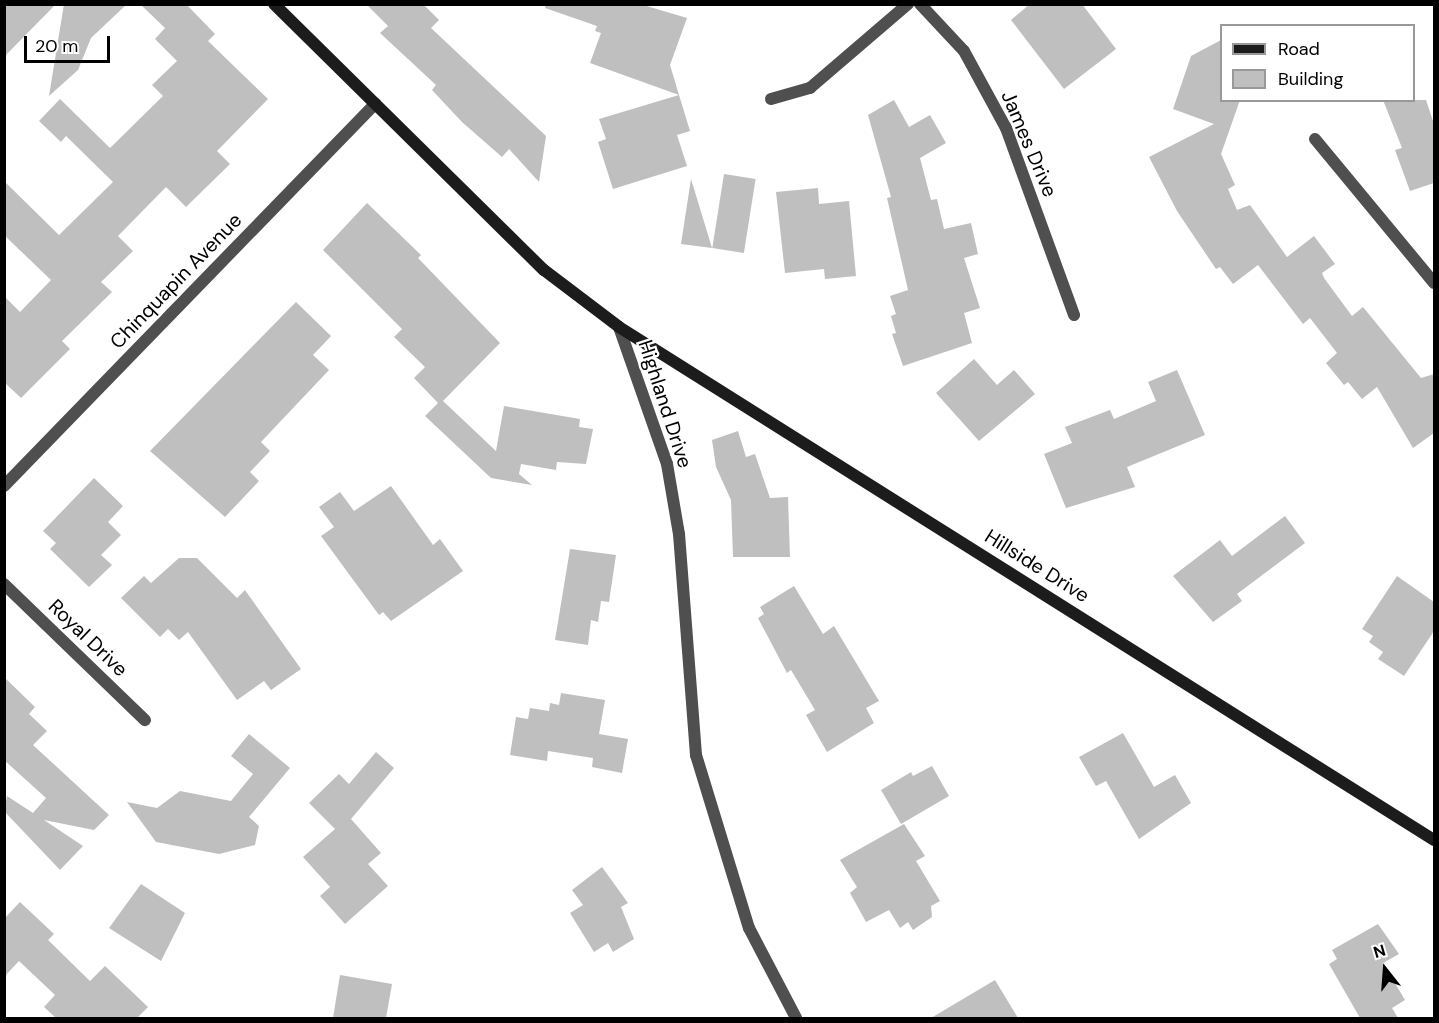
<!DOCTYPE html>
<style>
body{margin:0}
#map{position:relative;width:1439px;height:1023px;overflow:hidden;background:#fff;font-family:"DM Sans",sans-serif}
div>[style]{position:absolute}
[style*='--x']{left:calc(var(--x)*1px);top:calc(var(--y)*1px);width:calc(var(--w)*1px);rotate:calc(var(--a)*1deg)}
.building>*{inset:0;background:#bfbfbf;transform-origin:0 0}
.street>*{height:12px;margin:-6px;padding:0 6px;transform-origin:6px;border-radius:6px;background:#4f4f4f}
.secondary>*{height:12px;margin:-6px;padding:0 6px;transform-origin:6px;border-radius:6px;background:#1c1c1c}
span{translate:-50% -50%;white-space:nowrap;text-align:center;line-height:1.15;-webkit-text-stroke:4.5px #fff;paint-order:stroke}
.street-label{font-size:20px;color:#000}
.frame{position:absolute;inset:0;border:6px solid #000;pointer-events:none}
.legend{position:absolute;left:1220px;top:24px;width:195px;height:78px;box-sizing:border-box;background:#fff;border:2px solid #999;margin:0;padding:8px 10px;list-style:none;font-size:18px;color:#000}
.legend li{display:flex;align-items:center;gap:12px;height:30px}
.legend b{width:30px;border:2px solid #999}
.north{position:absolute;left:1355px;top:939px;width:60px;height:60px;-webkit-text-stroke:4px #fff;paint-order:stroke;rotate:343deg;font-size:16px;font-weight:700;line-height:24px;text-align:center;color:#000}
.north::after{content:'';display:block;margin:auto;width:21px;height:27px;background:#000;clip-path:polygon(50% 0,100% 100%,50% 72%,0 100%)}
.scale{position:absolute;left:24px;top:36px;width:86px;height:27px;box-sizing:border-box;border:3px solid #000;border-top:0;padding-left:8px;font-size:18px;line-height:21px;white-space:nowrap;color:#000;-webkit-text-stroke:4px #fff;paint-order:stroke}
</style>
<div id="map">
<div class="building">
<div style="clip-path:polygon(4px 4px,56px 4px,4px 57px)"></div>
<div style="clip-path:polygon(64px 4px,127px 4px,91px 38px,78px 70px,49px 96px)"></div>
<div style="clip-path:polygon(140px 4px,186px 4px,215px 34px,208px 41px,268px 99px,217px 151px,230px 164px,186px 207px,166px 187px,118px 236px,133px 251px,101px 282px,112px 292px,62px 341px,70px 349px,21px 398px,4px 382px,4px 296px,20px 312px,51px 280px,4px 235px,4px 181px,59px 235px,113px 182px,66px 136px,61px 142px,39px 121px,60px 99px,110px 148px,163px 96px,152px 85px,177px 61px,155px 39px,165px 28px)"></div>
<div style="clip-path:polygon(366px 4px,423px 4px,439px 20px,431px 28px,546px 136px,539px 182px,509px 149px,502px 157px,462px 122px,432px 90px,436px 85px,380px 33px,388px 26px)"></div>
<div style="clip-path:polygon(546px 4px,640px 4px,687px 18px,670px 65px,679px 95px,590px 63px,601px 33px,595px 31px,597px 26px,545px 8px)"></div>
<div style="clip-path:polygon(1030px 4px,1082px 4px,1116px 49px,1064px 89px,1011px 20px)"></div>
<div style="clip-path:polygon(1221px 40px,1221px 100px,1240px 100px,1221px 154px,1235px 185px,1228px 189px,1237px 210px,1250px 205px,1287px 257px,1314px 236px,1335px 264px,1322px 273px,1324px 278px,1352px 316px,1363px 307px,1421px 378px,1434px 374px,1434px 433px,1413px 448px,1377px 387px,1362px 399px,1348px 382px,1344px 385px,1326px 363px,1337px 353px,1310px 318px,1303px 324px,1258px 265px,1233px 284px,1220px 267px,1216px 269px,1177px 211px,1149px 157px,1214px 124px,1173px 109px,1191px 56px)"></div>
<div style="clip-path:polygon(679px 95px,690px 131px,677px 135px,687px 166px,613px 189px,598px 142px,606px 139px,599px 119px)"></div>
<div style="clip-path:polygon(894px 100px,909px 127px,930px 115px,946px 143px,920px 158px,931px 200px,937px 199px,944px 229px,971px 223px,978px 254px,964px 258px,980px 308px,964px 313px,972px 343px,903px 366px,892px 334px,896px 333px,891px 316px,896px 314px,890px 296px,908px 290px,887px 198px,891px 197px,868px 115px)"></div>
<div style="clip-path:polygon(1383px 100px,1426px 100px,1434px 124px,1434px 183px,1410px 191px,1395px 150px,1402px 148px)"></div>
<div style="left:724px;top:174px;width:32px;height:75px;rotate:9deg"></div>
<div style="clip-path:polygon(691px 179px,712px 248px,681px 244px)"></div>
<div style="clip-path:polygon(818px 188px,819px 204px,849px 201px,856px 276px,825px 279px,824px 269px,785px 273px,776px 192px)"></div>
<div style="clip-path:polygon(367px 203px,421px 255px,418px 258px,500px 343px,443px 401px,496px 451px,504px 406px,580px 419px,579px 427px,593px 429px,586px 464px,557px 462px,556px 470px,521px 464px,519px 474px,532px 485px,491px 478px,425px 416px,438px 403px,414px 378px,425px 367px,394px 337px,402px 329px,323px 250px)"></div>
<div style="clip-path:polygon(296px 302px,331px 336px,313px 355px,329px 370px,261px 442px,270px 451px,250px 472px,259px 481px,225px 517px,150px 451px)"></div>
<div style="clip-path:polygon(974px 359px,997px 385px,1014px 370px,1035px 394px,979px 441px,936px 393px)"></div>
<div style="clip-path:polygon(1177px 370px,1205px 435px,1127px 467px,1135px 487px,1066px 508px,1044px 454px,1072px 443px,1065px 427px,1110px 410px,1114px 419px,1156px 401px,1148px 382px)"></div>
<div style="clip-path:polygon(738px 431px,746px 457px,755px 454px,770px 498px,788px 497px,790px 557px,733px 557px,731px 500px,716px 467px,712px 440px)"></div>
<div style="clip-path:polygon(94px 478px,123px 506px,108px 522px,121px 535px,101px 555px,112px 565px,89px 587px,50px 549px,56px 543px,43px 531px)"></div>
<div style="clip-path:polygon(391px 486px,433px 545px,440px 539px,463px 571px,391px 621px,383px 612px,379px 615px,321px 536px,334px 527px,319px 507px,340px 492px,354px 511px)"></div>
<div style="clip-path:polygon(1285px 516px,1305px 543px,1237px 594px,1242px 601px,1213px 622px,1173px 576px,1220px 540px,1232px 556px)"></div>
<div style="clip-path:polygon(570px 549px,616px 555px,609px 602px,601px 601px,598px 622px,591px 620px,588px 645px,555px 640px)"></div>
<div style="clip-path:polygon(179px 558px,197px 558px,237px 598px,245px 590px,301px 669px,271px 690px,264px 681px,237px 700px,188px 632px,179px 640px,168px 629px,160px 637px,121px 598px,144px 576px,151px 583px)"></div>
<div style="clip-path:polygon(1397px 576px,1434px 602px,1434px 631px,1404px 676px,1378px 659px,1383px 652px,1369px 642px,1373px 636px,1362px 629px)"></div>
<div style="clip-path:polygon(794px 586px,823px 634px,834px 626px,879px 701px,866px 708px,874px 723px,827px 752px,806px 715px,815px 710px,791px 670px,787px 673px,758px 618px,764px 614px,760px 607px)"></div>
<div style="clip-path:polygon(4px 677px,35px 707px,29px 714px,47px 731px,33px 745px,109px 815px,94px 830px,44px 820px,83px 846px,60px 870px,4px 811px,7px 796px,33px 813px,46px 798px,4px 760px)"></div>
<div style="clip-path:polygon(561px 693px,605px 700px,599px 734px,628px 739px,622px 773px,592px 767px,593px 758px,548px 751px,547px 761px,510px 755px,516px 717px,528px 719px,530px 708px,549px 711px,550px 703px,559px 705px)"></div>
<div style="clip-path:polygon(1123px 733px,1154px 787px,1175px 775px,1191px 803px,1139px 839px,1106px 781px,1096px 786px,1079px 757px)"></div>
<div style="clip-path:polygon(249px 734px,290px 768px,249px 817px,259px 826px,255px 845px,219px 854px,156px 842px,127px 802px,157px 808px,180px 791px,231px 801px,253px 774px,231px 756px)"></div>
<div style="clip-path:polygon(376px 752px,394px 768px,351px 819px,381px 853px,368px 864px,388px 886px,345px 924px,320px 896px,330px 887px,303px 857px,335px 829px,309px 803px,339px 774px,349px 784px)"></div>
<div style="clip-path:polygon(932px 766px,949px 796px,901px 824px,881px 790px,911px 772px,913px 776px)"></div>
<div style="clip-path:polygon(904px 824px,925px 856px,916px 861px,940px 901px,931px 906px,932px 917px,913px 930px,908px 922px,900px 928px,889px 910px,866px 922px,850px 893px,857px 887px,840px 860px)"></div>
<div style="clip-path:polygon(602px 867px,628px 903px,621px 907px,634px 939px,613px 952px,608px 943px,594px 952px,570px 913px,583px 905px,572px 890px)"></div>
<div style="clip-path:polygon(141px 884px,185px 913px,161px 961px,109px 928px)"></div>
<div style="clip-path:polygon(20px 902px,54px 934px,48px 940px,90px 981px,105px 966px,148px 1007px,137px 1018px,56px 1018px,44px 1007px,55px 995px,19px 961px,4px 977px,4px 919px)"></div>
<div style="clip-path:polygon(1378px 924px,1399px 954px,1383px 963px,1405px 1000px,1392px 1008px,1398px 1018px,1360px 1018px,1329px 964px,1337px 959px,1332px 950px)"></div>
<div style="clip-path:polygon(340px 975px,392px 984px,386px 1018px,333px 1018px)"></div>
<div style="clip-path:polygon(995px 980px,1018px 1018px,931px 1018px)"></div>
</div>
<div class="street">
<div style="--x:920;--y:4;--w:64;--a:46.9"></div>
<div style="--x:964;--y:51;--w:88;--a:61.4"></div>
<div style="--x:1006;--y:128;--w:199;--a:70"></div>
<div style="--x:771;--y:99;--w:41;--a:-15.8"></div>
<div style="--x:810;--y:88;--w:129;--a:-40.6"></div>
<div style="--x:1315;--y:139;--w:187;--a:50.4"></div>
<div style="--x:619;--y:327;--w:145;--a:70.7"></div>
<div style="--x:667;--y:464;--w:71;--a:80.3"></div>
<div style="--x:679;--y:534;--w:222;--a:85.6"></div>
<div style="--x:696;--y:755;--w:181;--a:73"></div>
<div style="--x:749;--y:928;--w:102;--a:62.4"></div>
<div style="--x:4;--y:486;--w:533;--a:-45.84"></div>
<div style="--x:4;--y:584;--w:196;--a:44"></div>
</div>
<div class="secondary">
<div style="--x:274;--y:4;--w:379;--a:44.6"></div>
<div style="--x:544;--y:270;--w:94;--a:37.2"></div>
<div style="--x:619;--y:327;--w:963;--a:32.19"></div>
</div>
<div class="street-label">
<span style="left:1029px;top:144px;rotate:67deg">James Drive</span>
<span style="left:176px;top:281px;rotate:-46deg">Chinquapin Avenue</span>
<span style="left:665px;top:404px;rotate:72deg">Highland Drive</span>
<span style="left:1037px;top:566px;rotate:32deg">Hillside Drive</span>
<span style="left:88px;top:638px;rotate:44deg">Royal Drive</span>
</div>
<div class="frame"></div>
<ul class="legend">
<li><b style="height:8px;background:#1c1c1c"></b>Road</li>
<li><b style="height:16px;background:#bfbfbf"></b>Building</li>
</ul>
<div class="north">N</div>
<div class="scale">20 m</div>
</div>
